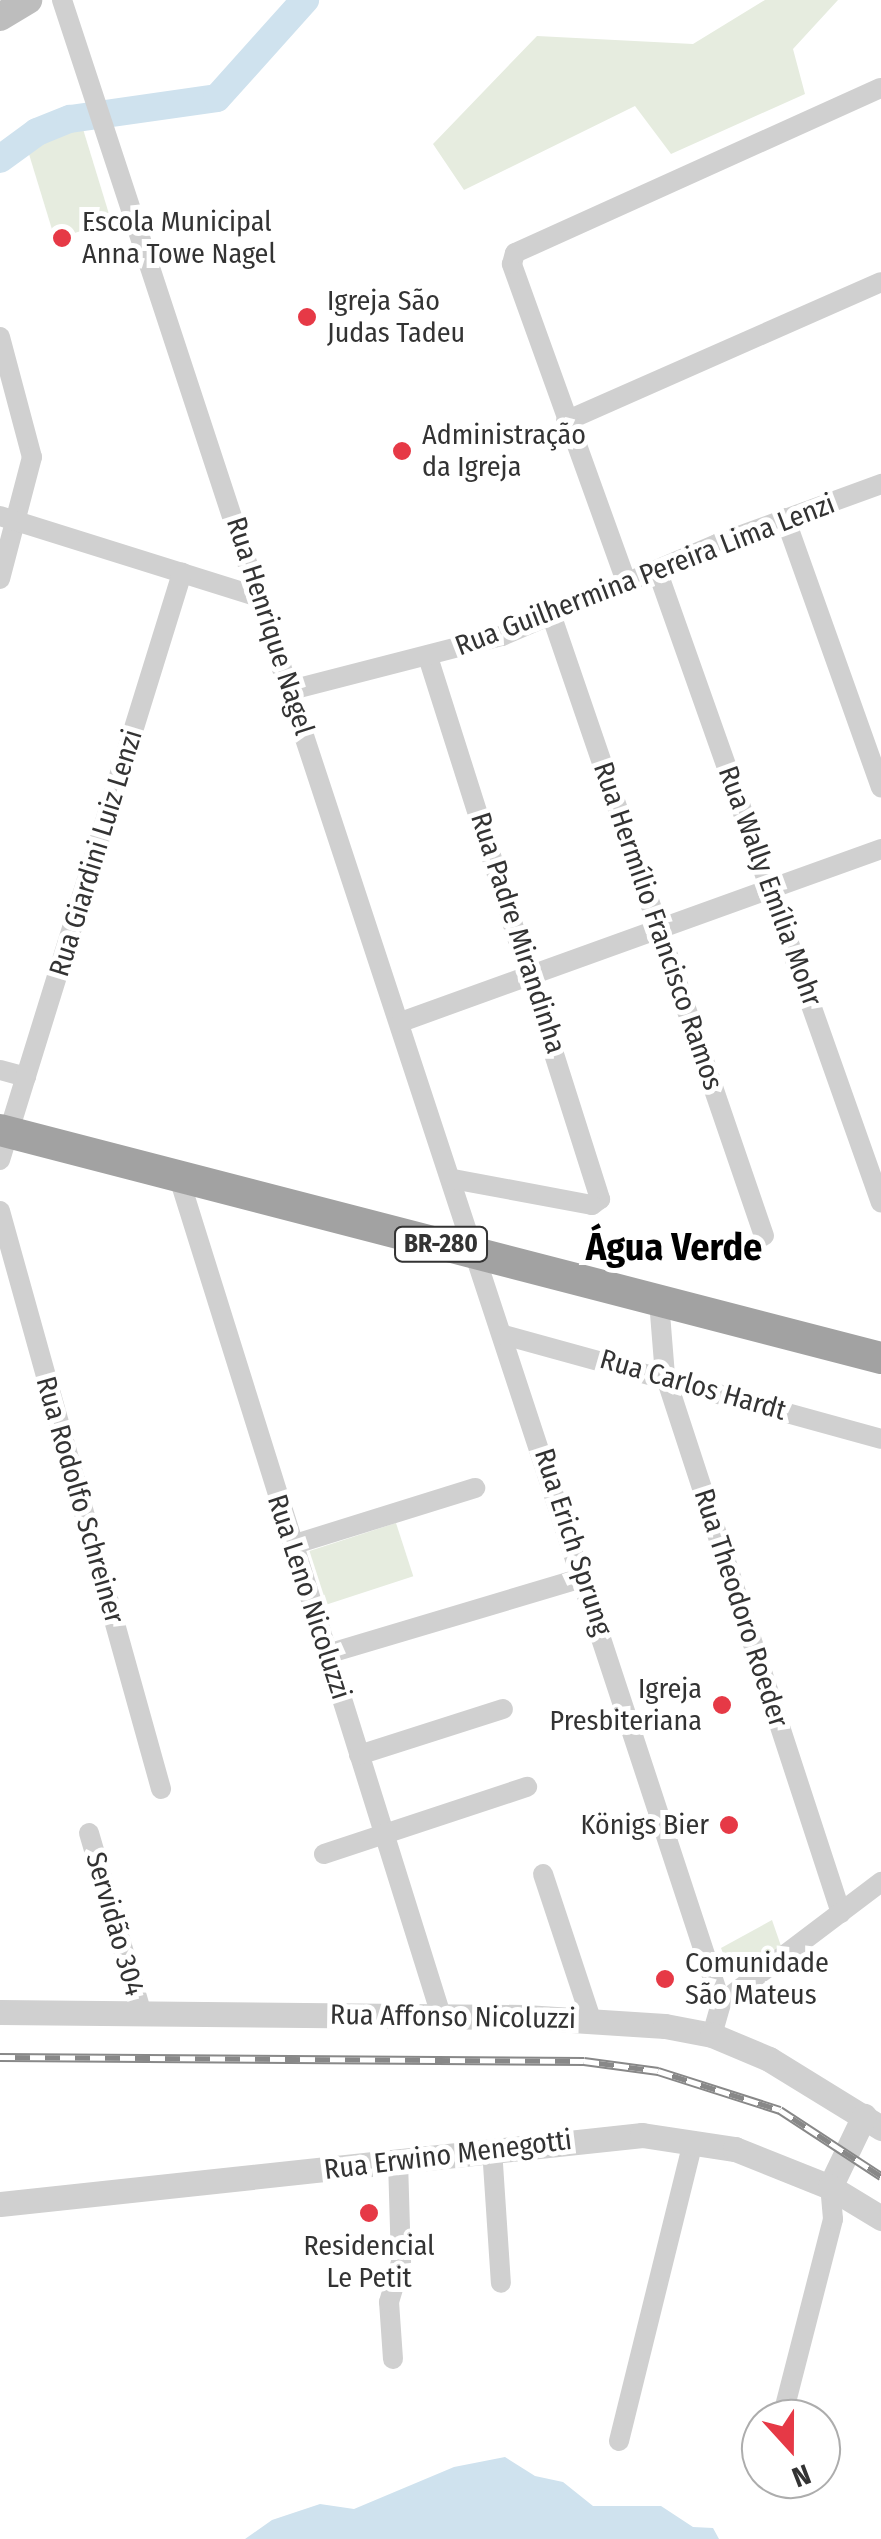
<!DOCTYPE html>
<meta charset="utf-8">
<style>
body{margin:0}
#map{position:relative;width:881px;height:2539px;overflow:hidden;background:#fff;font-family:"Fira Sans Condensed",sans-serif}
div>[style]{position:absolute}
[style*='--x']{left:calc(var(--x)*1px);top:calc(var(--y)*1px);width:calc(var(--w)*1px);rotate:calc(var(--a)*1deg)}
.green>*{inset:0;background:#e6ecdf;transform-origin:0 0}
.water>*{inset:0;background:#cfe2ee}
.river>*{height:28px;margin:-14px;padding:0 14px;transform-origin:14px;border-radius:14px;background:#cfe2ee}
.minor>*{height:20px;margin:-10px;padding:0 10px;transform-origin:10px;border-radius:10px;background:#d0d0d0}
.tertiary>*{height:25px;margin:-12.5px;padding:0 12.5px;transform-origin:12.5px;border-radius:12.5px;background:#d0d0d0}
.secondary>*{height:28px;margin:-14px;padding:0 14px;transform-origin:14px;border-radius:14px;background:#bdbdbd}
.trunk>*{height:32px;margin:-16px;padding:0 16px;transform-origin:16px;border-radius:16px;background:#a2a2a2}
.rail>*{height:9px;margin-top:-4.5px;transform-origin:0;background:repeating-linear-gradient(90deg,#fff 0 15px,#888 0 30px);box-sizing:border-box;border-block:2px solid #888}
.dots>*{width:28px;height:28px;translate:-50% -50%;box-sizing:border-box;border:5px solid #fff;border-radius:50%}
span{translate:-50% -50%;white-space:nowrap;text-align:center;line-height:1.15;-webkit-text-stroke:10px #fff;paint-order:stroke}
.shield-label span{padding:2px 8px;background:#fff;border:2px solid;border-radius:8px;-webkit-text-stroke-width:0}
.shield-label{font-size:25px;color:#333;font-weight:700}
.poi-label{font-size:28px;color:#333}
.left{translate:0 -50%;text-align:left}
.right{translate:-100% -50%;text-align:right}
.street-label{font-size:28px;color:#333}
.district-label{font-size:38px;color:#000;font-weight:700}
.north{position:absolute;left:741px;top:2399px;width:100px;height:100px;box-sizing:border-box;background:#fff;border:2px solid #adadad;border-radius:50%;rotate:159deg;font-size:28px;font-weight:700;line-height:40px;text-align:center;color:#333}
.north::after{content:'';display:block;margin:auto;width:35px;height:45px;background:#e63946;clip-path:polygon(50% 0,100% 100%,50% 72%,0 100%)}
</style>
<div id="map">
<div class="green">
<div style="clip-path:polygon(765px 0,838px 0,793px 49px,805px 94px,671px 154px,635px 106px,464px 190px,433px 144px,537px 36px,693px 44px)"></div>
<div style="left:83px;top:129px;width:97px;height:59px;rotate:73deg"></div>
<div style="left:396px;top:1523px;width:56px;height:91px;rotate:72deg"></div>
<div style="clip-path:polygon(772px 1920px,781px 1946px,743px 1975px,731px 1974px,721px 1948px)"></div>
</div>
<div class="water">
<div style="clip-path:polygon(505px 2457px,535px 2476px,563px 2482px,593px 2506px,661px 2506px,693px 2527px,713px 2528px,719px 2539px,245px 2539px,272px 2520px,320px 2504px,354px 2509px,454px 2467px)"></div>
</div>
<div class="river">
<div style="--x:0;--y:159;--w:46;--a:-36.1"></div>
<div style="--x:37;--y:132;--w:35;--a:-22"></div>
<div style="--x:70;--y:119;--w:148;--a:-8.1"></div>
<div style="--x:217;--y:98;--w:132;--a:-48.1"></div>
</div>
<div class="minor">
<div style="--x:62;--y:0;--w:2109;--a:71.79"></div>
<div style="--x:0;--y:337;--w:124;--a:75.1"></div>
<div style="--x:32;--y:457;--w:126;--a:104.7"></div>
<div style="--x:566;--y:421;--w:344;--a:-23.8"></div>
<div style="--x:0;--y:516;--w:271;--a:17.4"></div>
<div style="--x:785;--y:518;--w:286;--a:70.4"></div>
<div style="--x:657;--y:570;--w:671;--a:70.51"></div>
<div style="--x:627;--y:584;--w:340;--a:-109.8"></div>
<div style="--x:512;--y:264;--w:11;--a:-75"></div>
<div style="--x:515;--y:253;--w:401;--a:-24.3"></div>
<div style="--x:552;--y:617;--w:654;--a:71.09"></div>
<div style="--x:428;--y:657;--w:569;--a:72.39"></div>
<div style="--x:600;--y:1199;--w:10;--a:143"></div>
<div style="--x:592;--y:1205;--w:141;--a:-169.4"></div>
<div style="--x:291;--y:690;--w:218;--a:-14.4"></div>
<div style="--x:502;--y:636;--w:234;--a:-23.2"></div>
<div style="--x:717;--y:544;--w:175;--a:-20.1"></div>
<div style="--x:401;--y:1022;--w:510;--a:-19.82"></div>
<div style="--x:0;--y:1070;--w:27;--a:15"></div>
<div style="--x:0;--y:1160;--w:615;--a:-72.77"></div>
<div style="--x:179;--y:1178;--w:877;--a:72.62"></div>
<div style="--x:0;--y:1211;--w:600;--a:74.43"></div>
<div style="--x:659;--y:1301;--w:74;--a:85.4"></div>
<div style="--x:665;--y:1375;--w:566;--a:71.89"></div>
<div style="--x:504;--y:1335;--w:391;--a:15.4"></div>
<div style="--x:292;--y:1545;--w:192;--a:-17.3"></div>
<div style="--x:327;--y:1654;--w:269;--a:-16.6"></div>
<div style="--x:359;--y:1755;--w:151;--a:-17.7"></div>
<div style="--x:89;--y:1833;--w:189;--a:73.7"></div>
<div style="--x:324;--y:1854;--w:214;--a:-18.3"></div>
<div style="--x:543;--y:1874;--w:153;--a:71.7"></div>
<div style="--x:712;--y:2035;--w:33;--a:-74"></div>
<div style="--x:721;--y:2003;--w:201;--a:-37.1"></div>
<div style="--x:492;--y:2149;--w:134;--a:86.2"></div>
<div style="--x:393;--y:2359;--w:57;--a:-94"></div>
<div style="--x:389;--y:2302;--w:42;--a:-73.3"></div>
<div style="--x:401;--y:2262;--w:101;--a:-91.7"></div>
<div style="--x:784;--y:2410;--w:197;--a:-75.6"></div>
<div style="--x:833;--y:2219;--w:32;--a:-95"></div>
<div style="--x:619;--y:2441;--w:309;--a:-76.1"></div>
</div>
<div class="tertiary">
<div style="--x:0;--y:2012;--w:525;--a:0.55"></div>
<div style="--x:525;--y:2017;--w:140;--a:3.7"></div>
<div style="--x:665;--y:2026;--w:48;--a:10.8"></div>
<div style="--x:712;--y:2035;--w:62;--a:22.8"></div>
<div style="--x:769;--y:2059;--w:132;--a:31.6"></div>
<div style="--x:830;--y:2187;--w:79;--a:-64.4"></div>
<div style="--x:0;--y:2204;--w:646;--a:-6.13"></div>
<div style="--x:642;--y:2135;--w:94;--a:8.6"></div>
<div style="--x:735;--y:2149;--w:102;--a:21.8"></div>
<div style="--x:830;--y:2187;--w:60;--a:31.3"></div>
</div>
<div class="secondary">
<div style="--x:0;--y:17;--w:33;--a:-31"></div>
</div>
<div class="trunk">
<div style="--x:0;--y:1130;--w:910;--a:14.51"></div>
</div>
<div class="rail">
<div style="--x:0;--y:2057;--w:584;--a:0.39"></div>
<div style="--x:584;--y:2061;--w:75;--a:7.7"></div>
<div style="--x:658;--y:2071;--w:128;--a:17.7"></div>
<div style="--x:780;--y:2110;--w:121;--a:33.2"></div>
</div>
<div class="dots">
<div style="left:62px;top:238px;background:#e63946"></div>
<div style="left:307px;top:317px;background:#e63946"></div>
<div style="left:402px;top:451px;background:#e63946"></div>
<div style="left:722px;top:1705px;background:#e63946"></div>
<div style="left:729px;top:1825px;background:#e63946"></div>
<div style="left:665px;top:1979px;background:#e63946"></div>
<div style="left:369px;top:2213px;background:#e63946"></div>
</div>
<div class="shield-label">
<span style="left:441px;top:1244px">BR-280</span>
</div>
<div class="poi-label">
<span class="left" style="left:82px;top:238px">Escola Municipal<br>Anna Towe Nagel</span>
<span class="left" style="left:327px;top:317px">Igreja São<br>Judas Tadeu</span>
<span class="left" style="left:422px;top:451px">Administração<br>da Igreja</span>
<span class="right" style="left:702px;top:1705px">Igreja<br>Presbiteriana</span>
<span class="right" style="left:709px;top:1825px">Königs Bier</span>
<span class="left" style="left:685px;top:1979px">Comunidade<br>São Mateus</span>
<span style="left:369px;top:2262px">Residencial<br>Le Petit</span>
</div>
<div class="street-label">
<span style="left:645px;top:575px;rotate:-21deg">Rua Guilhermina Pereira Lima Lenzi</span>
<span style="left:270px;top:626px;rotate:72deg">Rua Henrique Nagel</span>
<span style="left:96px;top:853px;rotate:-73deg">Rua Giardini Luiz Lenzi</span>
<span style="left:770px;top:886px;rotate:70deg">Rua Wally Emília Mohr</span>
<span style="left:658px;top:926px;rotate:71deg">Rua Hermílio Francisco Ramos</span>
<span style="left:518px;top:933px;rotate:72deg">Rua Padre Mirandinha</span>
<span style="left:693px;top:1385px;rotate:16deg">Rua Carlos Hardt</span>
<span style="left:80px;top:1500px;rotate:74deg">Rua Rodolfo Schreiner</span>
<span style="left:573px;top:1542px;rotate:72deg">Rua Erich Sprung</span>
<span style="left:309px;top:1597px;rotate:72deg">Rua Leno Nicoluzzi</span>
<span style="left:741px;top:1608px;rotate:72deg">Rua Theodoro Roeder</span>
<span style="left:115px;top:1924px;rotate:74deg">Servidão 304</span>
<span style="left:453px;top:2017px;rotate:1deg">Rua Affonso Nicoluzzi</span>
<span style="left:448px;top:2155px;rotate:-7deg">Rua Erwino Menegotti</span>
</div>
<div class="district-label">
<span style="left:674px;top:1248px">Água Verde</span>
</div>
<div class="north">N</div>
</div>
